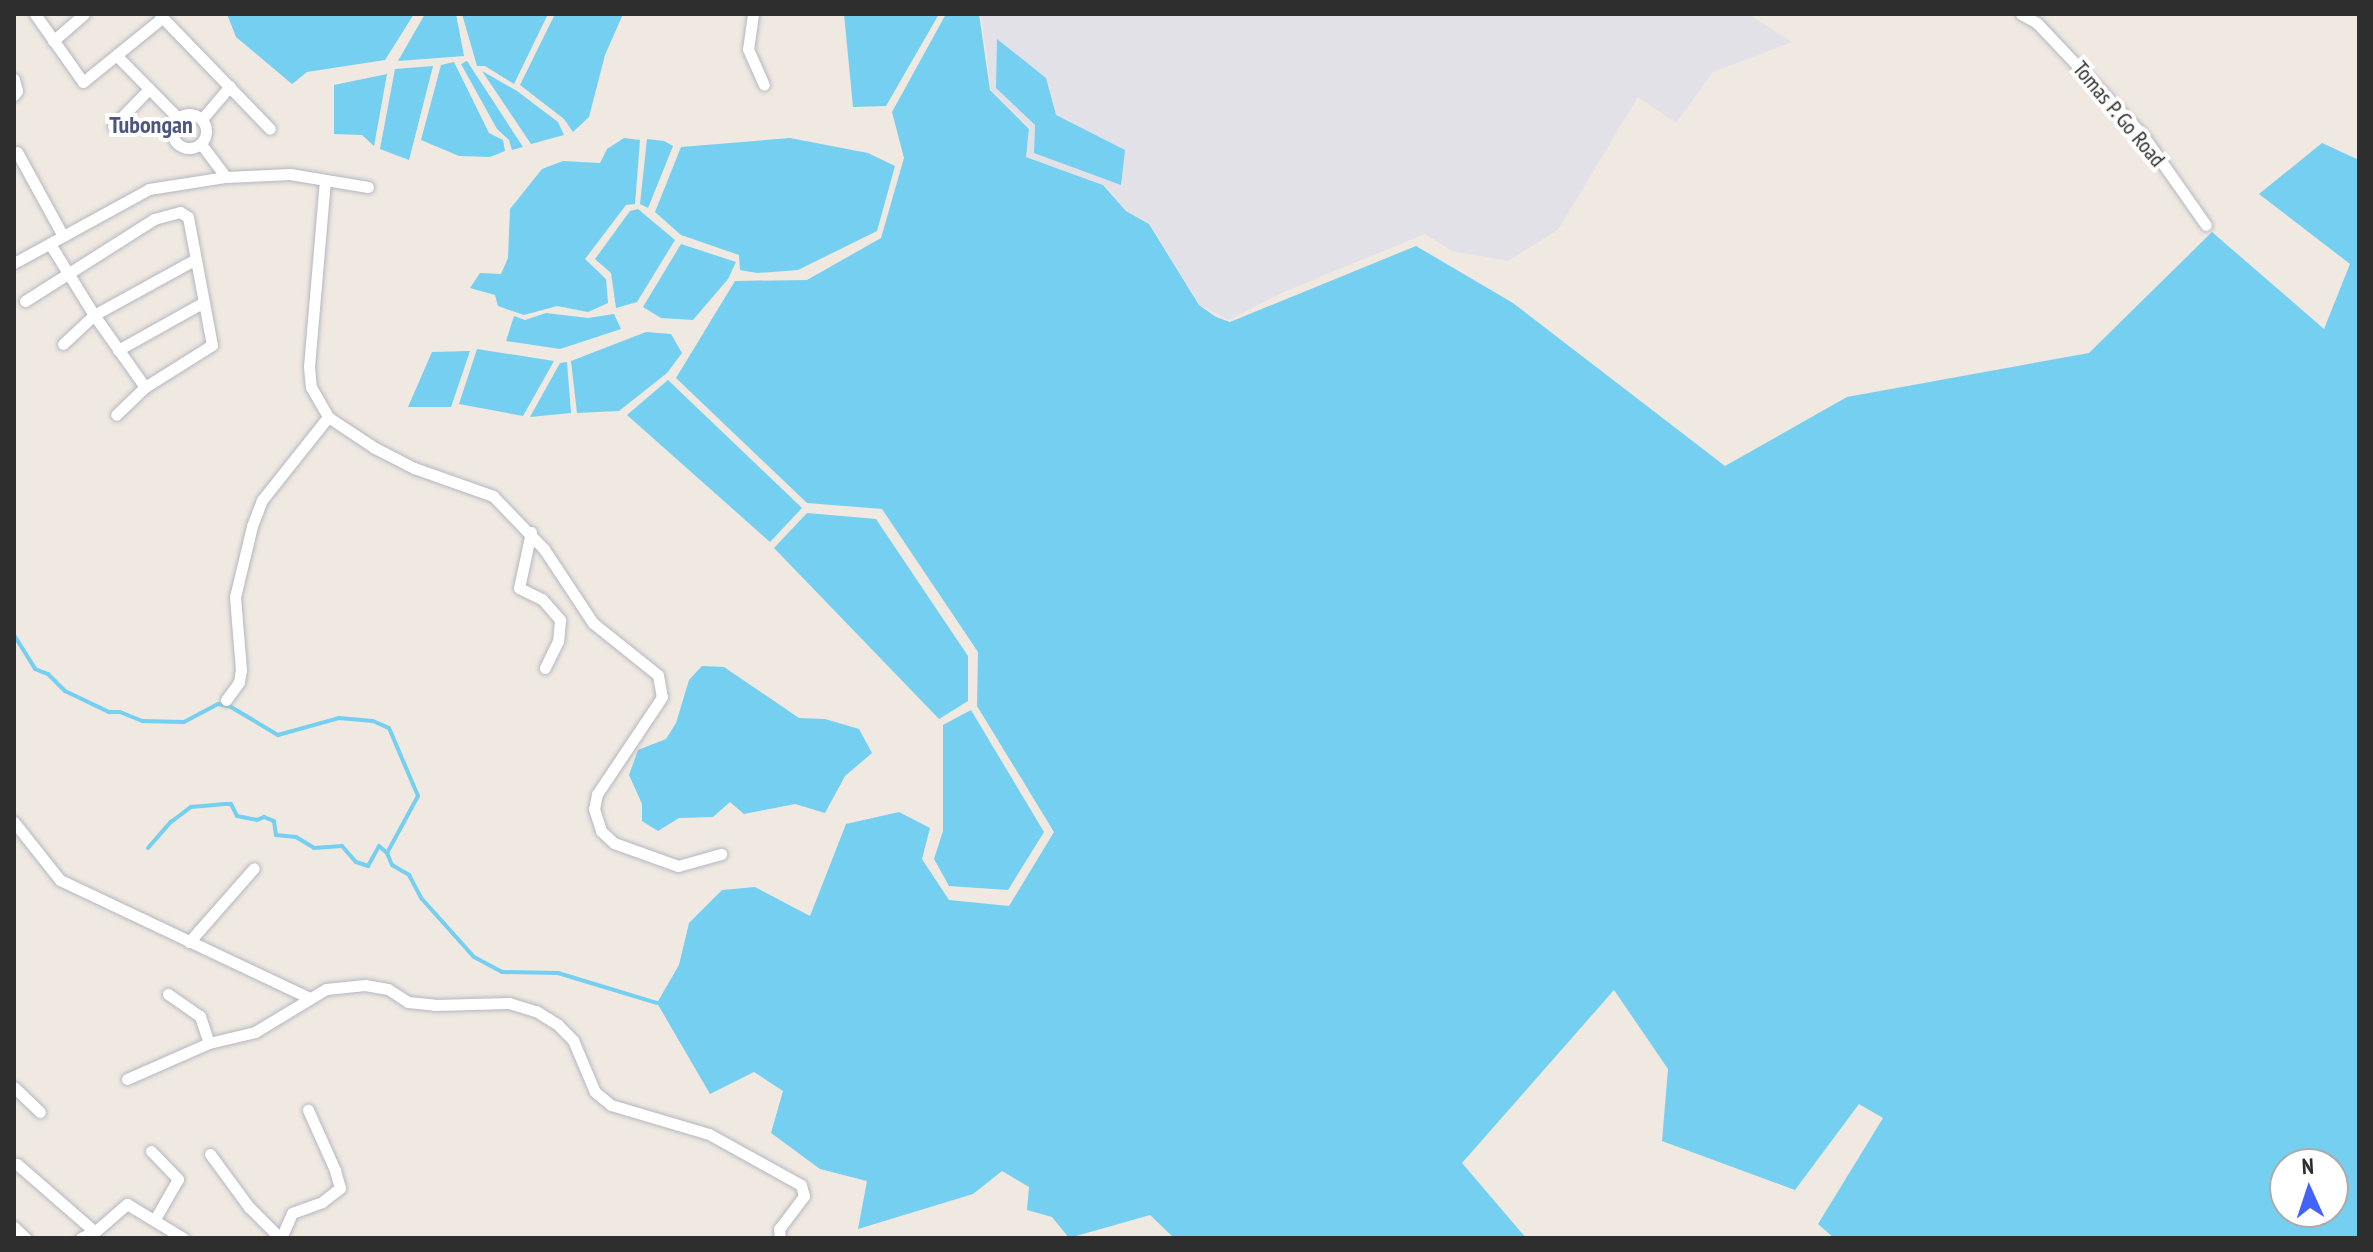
<!DOCTYPE html>
<style>
body{margin:0}
#map{position:relative;width:2373px;height:1252px;overflow:hidden;background:#efe9e1;font-family:"PT Sans Narrow",sans-serif}
div>[style]{position:absolute}
[style*='--x']{left:calc(var(--x)*1px);top:calc(var(--y)*1px);width:calc(var(--w)*1px);rotate:calc(var(--a)*1deg)}
.industrial>*{inset:0;background:#e3e1e8}
.water>*{inset:0;background:#75cff0}
.stream>*{height:4px;margin:-2px;padding:0 2px;transform-origin:2px;border-radius:2px;background:#75cff0}
.roads{filter:drop-shadow(0 0 2px #b4b7c1) drop-shadow(0 0 2px #b4b7c1)}
.street>*{height:11px;margin:-5.5px;padding:0 5.5px;transform-origin:5.5px;border-radius:5.5px;background:#fff}
.street>.ring{margin:-5.5px;padding:0;box-sizing:content-box;background:none;border:11px solid #fff;border-radius:50%}
span{translate:-50% -50%;white-space:nowrap;text-align:center;line-height:1.15;-webkit-text-stroke:8px #fff;paint-order:stroke}
.street-label{font-size:22px;color:#2e2e2e}
.neighbourhood-label{font-size:24px;color:#4d5680;font-weight:700}
.frame{position:absolute;inset:0;border:16px solid #2e2e2e;pointer-events:none}
.north{position:absolute;left:2269px;top:1148px;width:80px;height:80px;box-sizing:border-box;background:#fff;border:2px solid #ababab;border-radius:50%;rotate:357deg;font-size:22px;font-weight:700;line-height:32px;text-align:center;color:#2e2e2e}
.north::after{content:'';display:block;margin:auto;width:28px;height:36px;background:#4264fb;clip-path:polygon(50% 0,100% 100%,50% 72%,0 100%)}
</style>
<div id="map">
<div class="industrial">
<div style="clip-path:polygon(981px 14px,1748px 14px,1792px 42px,1713px 72px,1676px 123px,1638px 97px,1558px 230px,1508px 261px,1452px 251px,1425px 234px,1286px 291px,1229px 320px,1200px 305px,1150px 224px,1126px 210px,1105px 185px,1026px 157px,1030px 128px,991px 90px)"></div>
</div>
<div class="water">
<div style="clip-path:polygon(227px 14px,414px 14px,385px 60px,307px 72px,292px 84px,236px 37px)"></div>
<div style="clip-path:polygon(425px 14px,456px 14px,464px 56px,398px 61px)"></div>
<div style="clip-path:polygon(462px 14px,548px 14px,514px 84px,485px 66px,477px 66px)"></div>
<div style="clip-path:polygon(555px 14px,623px 14px,605px 55px,589px 117px,573px 132px,564px 119px,520px 85px)"></div>
<div style="clip-path:polygon(844px 14px,939px 14px,886px 106px,853px 107px)"></div>
<div style="clip-path:polygon(evenodd,946px 14px,979px 14px,990px 90px,1029px 129px,1026px 157px,1103px 185px,1126px 211px,1149px 224px,1199px 305px,1216px 317px,1230px 322px,1416px 246px,1513px 303px,1725px 466px,1847px 397px,2089px 353px,2212px 232px,2324px 329px,2350px 264px,2259px 194px,2322px 143px,2359px 160px,2359px 1238px,1834px 1238px,1818px 1224px,1883px 1118px,1859px 1104px,1795px 1190px,1662px 1141px,1668px 1069px,1614px 990px,1462px 1163px,1526px 1238px,1174px 1238px,1150px 1215px,1069px 1238px,1052px 1217px,1027px 1210px,1029px 1187px,1002px 1171px,973px 1194px,858px 1229px,867px 1181px,820px 1169px,771px 1133px,783px 1091px,754px 1072px,710px 1094px,657px 1003px,679px 965px,689px 923px,722px 890px,755px 887px,810px 916px,846px 824px,899px 812px,930px 828px,922px 859px,949px 900px,1009px 906px,1054px 832px,977px 706px,978px 652px,882px 509px,807px 503px,676px 378px,735px 281px,807px 280px,881px 238px,904px 158px,892px 112px,946px 14px,2285px 1164px,2333px 1164px,2333px 1212px,2285px 1212px,2285px 1164px)"></div>
<div style="clip-path:polygon(997px 39px,1046px 78px,1056px 115px,1125px 150px,1121px 185px,1034px 153px,1035px 125px,996px 88px)"></div>
<div style="clip-path:polygon(467px 61px,523px 147px,512px 150px,509px 140px,497px 129px,461px 64px)"></div>
<div style="clip-path:polygon(454px 62px,489px 133px,503px 140px,505px 151px,490px 157px,459px 156px,421px 140px,441px 65px)"></div>
<div style="clip-path:polygon(433px 66px,409px 160px,380px 149px,395px 69px)"></div>
<div style="clip-path:polygon(482px 71px,517px 91px,558px 122px,564px 135px,531px 144px)"></div>
<div style="clip-path:polygon(387px 74px,374px 146px,362px 135px,334px 134px,334px 85px)"></div>
<div style="clip-path:polygon(624px 138px,640px 140px,635px 204px,626px 205px,585px 259px,606px 279px,608px 303px,588px 312px,557px 306px,524px 315px,498px 306px,495px 295px,470px 288px,480px 273px,501px 274px,508px 258px,510px 209px,542px 169px,563px 161px,600px 163px,607px 149px)"></div>
<div style="clip-path:polygon(790px 138px,868px 153px,895px 166px,877px 231px,798px 270px,757px 273px,740px 270px,739px 255px,681px 235px,655px 212px,681px 147px)"></div>
<div style="clip-path:polygon(647px 139px,664px 141px,673px 146px,648px 208px,640px 204px)"></div>
<div style="clip-path:polygon(638px 209px,675px 240px,637px 302px,616px 308px,611px 273px,595px 259px,630px 211px)"></div>
<div style="clip-path:polygon(681px 244px,736px 262px,728px 279px,693px 320px,661px 318px,643px 307px)"></div>
<div style="clip-path:polygon(546px 313px,588px 318px,614px 314px,621px 329px,560px 349px,506px 341px,514px 316px,525px 320px)"></div>
<div style="clip-path:polygon(646px 332px,671px 334px,682px 353px,667px 373px,619px 411px,577px 413px,571px 361px)"></div>
<div style="clip-path:polygon(477px 349px,554px 361px,523px 416px,459px 404px)"></div>
<div style="clip-path:polygon(470px 351px,451px 407px,408px 407px,432px 352px)"></div>
<div style="clip-path:polygon(567px 362px,571px 413px,530px 417px,560px 363px)"></div>
<div style="clip-path:polygon(668px 380px,802px 508px,770px 542px,627px 415px)"></div>
<div style="clip-path:polygon(807px 513px,876px 519px,968px 656px,968px 701px,939px 719px,774px 548px)"></div>
<div style="clip-path:polygon(702px 666px,724px 667px,799px 718px,825px 719px,859px 729px,872px 753px,845px 776px,825px 813px,795px 804px,744px 814px,730px 802px,713px 817px,679px 818px,658px 831px,642px 821px,642px 804px,629px 775px,638px 750px,666px 739px,676px 723px,689px 680px)"></div>
<div style="clip-path:polygon(971px 710px,1044px 832px,1008px 890px,949px 886px,934px 859px,943px 831px,943px 725px)"></div>
</div>
<div class="stream">
<div style="--x:14;--y:635;--w:40;--a:58"></div>
<div style="--x:35;--y:669;--w:14;--a:21"></div>
<div style="--x:48;--y:674;--w:24;--a:45"></div>
<div style="--x:65;--y:691;--w:49;--a:25.5"></div>
<div style="--x:109;--y:712;--w:11;--a:0"></div>
<div style="--x:120;--y:712;--w:24;--a:22"></div>
<div style="--x:142;--y:721;--w:42;--a:1.4"></div>
<div style="--x:184;--y:722;--w:38;--a:-28"></div>
<div style="--x:218;--y:704;--w:13;--a:13"></div>
<div style="--x:231;--y:707;--w:55;--a:30.8"></div>
<div style="--x:278;--y:735;--w:63;--a:-15.6"></div>
<div style="--x:339;--y:718;--w:34;--a:5"></div>
<div style="--x:373;--y:721;--w:17;--a:24"></div>
<div style="--x:389;--y:728;--w:74;--a:66.9"></div>
<div style="--x:418;--y:796;--w:65;--a:118.5"></div>
<div style="--x:387;--y:853;--w:13;--a:67"></div>
<div style="--x:392;--y:865;--w:20;--a:30"></div>
<div style="--x:409;--y:875;--w:27;--a:62"></div>
<div style="--x:422;--y:899;--w:78;--a:48.1"></div>
<div style="--x:474;--y:957;--w:32;--a:28"></div>
<div style="--x:502;--y:972;--w:56;--a:1"></div>
<div style="--x:558;--y:973;--w:103;--a:16.9"></div>
<div style="--x:148;--y:848;--w:35;--a:-49"></div>
<div style="--x:171;--y:822;--w:25;--a:-37"></div>
<div style="--x:191;--y:807;--w:34;--a:-5"></div>
<div style="--x:225;--y:804;--w:6;--a:0"></div>
<div style="--x:231;--y:804;--w:13;--a:63"></div>
<div style="--x:237;--y:816;--w:20;--a:11"></div>
<div style="--x:257;--y:820;--w:8;--a:-23"></div>
<div style="--x:264;--y:817;--w:11;--a:22"></div>
<div style="--x:274;--y:821;--w:14;--a:82"></div>
<div style="--x:276;--y:835;--w:20;--a:6"></div>
<div style="--x:296;--y:837;--w:21;--a:31"></div>
<div style="--x:314;--y:848;--w:28;--a:-4"></div>
<div style="--x:342;--y:846;--w:21;--a:49"></div>
<div style="--x:356;--y:862;--w:13;--a:18"></div>
<div style="--x:368;--y:866;--w:23;--a:-61"></div>
<div style="--x:379;--y:846;--w:11;--a:41"></div>
</div>
<div class="roads">
<div class="street">
<div style="--x:35;--y:14;--w:83;--a:54.8"></div>
<div style="--x:83;--y:82;--w:102;--a:-39"></div>
<div style="--x:753;--y:14;--w:35;--a:98"></div>
<div style="--x:748;--y:49;--w:39;--a:66"></div>
<div style="--x:2021;--y:14;--w:18;--a:29"></div>
<div style="--x:2037;--y:23;--w:153;--a:46.6"></div>
<div style="--x:2142;--y:134;--w:111;--a:54.9"></div>
<div style="--x:160;--y:15;--w:158;--a:46"></div>
<div style="--x:53;--y:41;--w:41;--a:-41.1"></div>
<div style="--x:118;--y:57;--w:84;--a:45.5"></div>
<div style="--x:14;--y:79;--w:12;--a:76"></div>
<div style="--x:17;--y:91;--w:5;--a:127"></div>
<div class="ring" style="left:172px;top:114px;width:23px;height:23px"></div>
<div style="--x:202;--y:119;--w:43;--a:-49.7"></div>
<div style="--x:113;--y:126;--w:52;--a:-45.8"></div>
<div style="--x:201;--y:144;--w:41;--a:52.9"></div>
<div style="--x:17;--y:152;--w:96;--a:61.3"></div>
<div style="--x:325;--y:180;--w:187;--a:94.9"></div>
<div style="--x:309;--y:366;--w:21;--a:85"></div>
<div style="--x:311;--y:387;--w:34;--a:60"></div>
<div style="--x:328;--y:417;--w:56;--a:33.4"></div>
<div style="--x:375;--y:448;--w:44;--a:27.1"></div>
<div style="--x:414;--y:468;--w:84;--a:19.5"></div>
<div style="--x:493;--y:496;--w:74;--a:46.1"></div>
<div style="--x:544;--y:549;--w:89;--a:56.5"></div>
<div style="--x:593;--y:623;--w:83;--a:38.7"></div>
<div style="--x:658;--y:675;--w:22;--a:80"></div>
<div style="--x:662;--y:697;--w:117;--a:123.8"></div>
<div style="--x:597;--y:794;--w:15;--a:101"></div>
<div style="--x:594;--y:809;--w:23;--a:72"></div>
<div style="--x:601;--y:831;--w:18;--a:43"></div>
<div style="--x:614;--y:843;--w:68;--a:19.8"></div>
<div style="--x:678;--y:866;--w:45;--a:-15.6"></div>
<div style="--x:50;--y:244;--w:84;--a:58.2"></div>
<div style="--x:94;--y:315;--w:88;--a:54.7"></div>
<div style="--x:14;--y:263;--w:154;--a:-28.7"></div>
<div style="--x:149;--y:189;--w:78;--a:-8.9"></div>
<div style="--x:226;--y:177;--w:64;--a:-2.7"></div>
<div style="--x:290;--y:174;--w:79;--a:9.5"></div>
<div style="--x:25;--y:301;--w:153;--a:-32.4"></div>
<div style="--x:154;--y:219;--w:27;--a:-15"></div>
<div style="--x:180;--y:212;--w:9;--a:32"></div>
<div style="--x:188;--y:217;--w:130;--a:79.4"></div>
<div style="--x:212;--y:345;--w:79;--a:147.9"></div>
<div style="--x:145;--y:387;--w:40;--a:136"></div>
<div style="--x:63;--y:344;--w:42;--a:-43.1"></div>
<div style="--x:94;--y:315;--w:116;--a:-28.8"></div>
<div style="--x:118;--y:350;--w:98;--a:-29.2"></div>
<div style="--x:531;--y:532;--w:57;--a:102.1"></div>
<div style="--x:519;--y:588;--w:25;--a:26"></div>
<div style="--x:542;--y:599;--w:28;--a:49"></div>
<div style="--x:560;--y:620;--w:21;--a:95"></div>
<div style="--x:558;--y:641;--w:30;--a:116"></div>
<div style="--x:226;--y:700;--w:22;--a:-54"></div>
<div style="--x:239;--y:682;--w:12;--a:-81"></div>
<div style="--x:241;--y:670;--w:73;--a:-94.7"></div>
<div style="--x:235;--y:597;--w:73;--a:-76.5"></div>
<div style="--x:252;--y:526;--w:28;--a:-69"></div>
<div style="--x:262;--y:500;--w:106;--a:-51.5"></div>
<div style="--x:14;--y:822;--w:74;--a:51.6"></div>
<div style="--x:60;--y:880;--w:276;--a:25.3"></div>
<div style="--x:189;--y:942;--w:98;--a:-48.7"></div>
<div style="--x:168;--y:994;--w:39;--a:35"></div>
<div style="--x:200;--y:1016;--w:28;--a:72"></div>
<div style="--x:127;--y:1079;--w:90;--a:-23.7"></div>
<div style="--x:209;--y:1043;--w:47;--a:-13.4"></div>
<div style="--x:255;--y:1032;--w:83;--a:-31.2"></div>
<div style="--x:326;--y:989;--w:39;--a:-6"></div>
<div style="--x:365;--y:985;--w:23;--a:10"></div>
<div style="--x:388;--y:989;--w:24;--a:33"></div>
<div style="--x:408;--y:1002;--w:27;--a:6"></div>
<div style="--x:435;--y:1005;--w:74;--a:-1.5"></div>
<div style="--x:509;--y:1003;--w:28;--a:17"></div>
<div style="--x:536;--y:1011;--w:26;--a:32"></div>
<div style="--x:558;--y:1025;--w:21;--a:45"></div>
<div style="--x:573;--y:1040;--w:56;--a:67.1"></div>
<div style="--x:595;--y:1092;--w:21;--a:39"></div>
<div style="--x:611;--y:1105;--w:102;--a:16.5"></div>
<div style="--x:709;--y:1134;--w:105;--a:29"></div>
<div style="--x:801;--y:1185;--w:11;--a:75"></div>
<div style="--x:804;--y:1196;--w:41;--a:127.1"></div>
<div style="--x:779;--y:1229;--w:9;--a:84"></div>
<div style="--x:14;--y:1087;--w:36;--a:44"></div>
<div style="--x:151;--y:1151;--w:39;--a:46"></div>
<div style="--x:178;--y:1179;--w:46;--a:119.9"></div>
<div style="--x:210;--y:1154;--w:66;--a:53.7"></div>
<div style="--x:249;--y:1207;--w:44;--a:45"></div>
<div style="--x:17;--y:1164;--w:103;--a:41.1"></div>
<div style="--x:14;--y:1227;--w:16;--a:43"></div>
<div style="--x:81;--y:1238;--w:18;--a:-27"></div>
<div style="--x:97;--y:1230;--w:40;--a:-41"></div>
<div style="--x:127;--y:1204;--w:66;--a:31.3"></div>
<div style="--x:281;--y:1238;--w:27;--a:-66"></div>
<div style="--x:292;--y:1213;--w:32;--a:-20"></div>
<div style="--x:322;--y:1202;--w:23;--a:-38"></div>
<div style="--x:340;--y:1188;--w:19;--a:-106"></div>
<div style="--x:335;--y:1170;--w:66;--a:-114.2"></div>
</div>
</div>
<div class="street-label">
<span style="left:2119px;top:114px;rotate:50deg">Tomas P. Go Road</span>
</div>
<div class="neighbourhood-label">
<span style="left:151px;top:125px">Tubongan</span>
</div>
<div class="frame"></div>
<div class="north">N</div>
</div>
